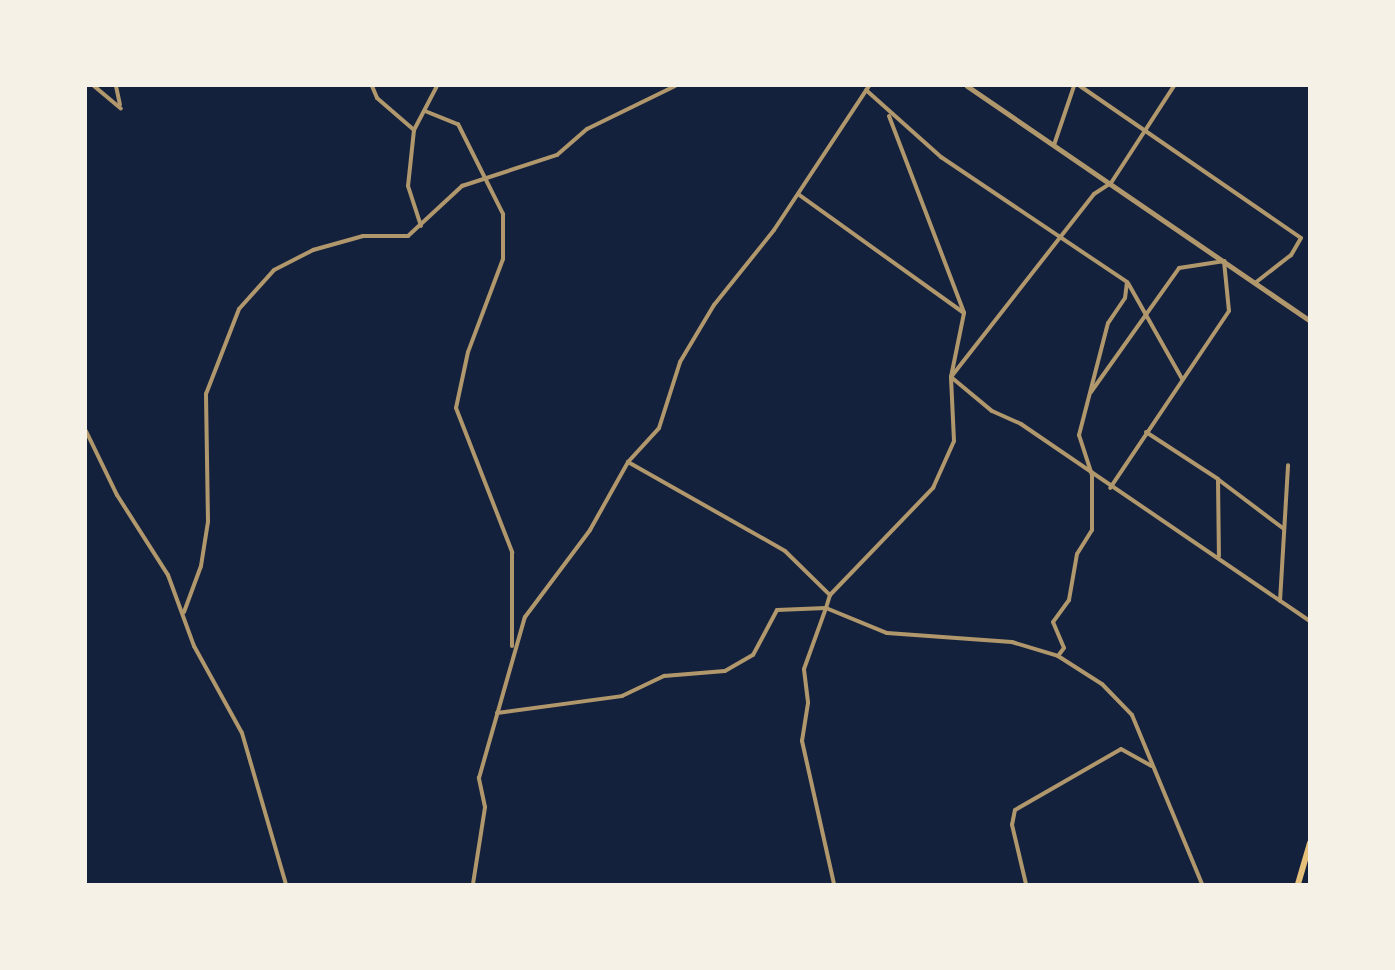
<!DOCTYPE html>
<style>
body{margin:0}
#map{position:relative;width:1395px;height:970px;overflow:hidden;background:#14213d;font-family:Karla,sans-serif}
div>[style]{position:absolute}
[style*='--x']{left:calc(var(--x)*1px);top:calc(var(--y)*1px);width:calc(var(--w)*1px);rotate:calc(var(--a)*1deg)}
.minor>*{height:4px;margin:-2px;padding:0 2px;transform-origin:2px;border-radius:2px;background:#b1986c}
.tertiary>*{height:5px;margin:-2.5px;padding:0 2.5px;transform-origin:2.5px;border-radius:2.5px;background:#b1986c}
.secondary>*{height:6px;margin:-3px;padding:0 3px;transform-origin:3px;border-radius:3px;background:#e5c07b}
span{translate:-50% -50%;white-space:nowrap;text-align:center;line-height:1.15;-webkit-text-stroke:6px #f6f1e7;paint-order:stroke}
.frame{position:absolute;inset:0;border:87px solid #f6f1e7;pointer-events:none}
</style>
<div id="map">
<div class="minor">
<div style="--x:94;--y:86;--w:35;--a:40"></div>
<div style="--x:116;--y:86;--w:19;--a:78"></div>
<div style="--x:372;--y:86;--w:13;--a:67"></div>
<div style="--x:377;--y:98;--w:49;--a:40.9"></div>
<div style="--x:414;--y:130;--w:56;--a:96.1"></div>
<div style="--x:408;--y:186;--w:42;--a:72"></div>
<div style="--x:1080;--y:86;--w:268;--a:34.5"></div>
<div style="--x:1301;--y:238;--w:20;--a:120"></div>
<div style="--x:1291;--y:255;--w:46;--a:142.1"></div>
<div style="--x:866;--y:90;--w:101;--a:41.8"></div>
<div style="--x:941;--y:157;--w:224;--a:33.9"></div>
<div style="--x:1127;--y:282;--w:16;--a:97"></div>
<div style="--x:1125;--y:298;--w:30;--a:124"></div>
<div style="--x:1108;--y:323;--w:116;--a:104.5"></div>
<div style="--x:1079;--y:435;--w:42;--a:72"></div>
<div style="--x:1092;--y:475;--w:55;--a:90"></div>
<div style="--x:1092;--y:530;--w:28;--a:122"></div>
<div style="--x:1077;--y:554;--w:47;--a:99.9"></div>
<div style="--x:1069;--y:600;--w:27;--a:126"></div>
<div style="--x:1053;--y:622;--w:28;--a:67"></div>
<div style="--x:1064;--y:648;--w:10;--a:127"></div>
<div style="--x:425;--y:111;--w:35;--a:22"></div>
<div style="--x:458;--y:124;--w:101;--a:63.4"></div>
<div style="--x:503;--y:214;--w:45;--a:90"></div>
<div style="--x:503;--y:259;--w:99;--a:110.6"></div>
<div style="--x:468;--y:352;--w:57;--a:102.1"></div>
<div style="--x:456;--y:408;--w:155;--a:68.7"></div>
<div style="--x:512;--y:552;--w:94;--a:90"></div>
<div style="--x:889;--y:116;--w:210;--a:69.1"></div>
<div style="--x:414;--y:130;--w:50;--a:-62.4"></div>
<div style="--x:1054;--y:145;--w:62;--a:-71.3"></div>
<div style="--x:1128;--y:283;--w:110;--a:60.6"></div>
<div style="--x:951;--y:377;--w:53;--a:39.7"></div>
<div style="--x:992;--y:411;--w:32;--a:24"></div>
<div style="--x:1021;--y:424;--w:350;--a:34.3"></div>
<div style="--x:951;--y:377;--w:232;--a:-52"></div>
<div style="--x:1094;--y:194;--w:20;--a:-33"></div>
<div style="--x:1111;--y:183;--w:116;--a:-57"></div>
<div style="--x:1091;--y:392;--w:152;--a:-54.6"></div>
<div style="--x:1179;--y:268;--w:46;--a:-8.8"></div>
<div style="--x:1224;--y:261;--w:50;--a:84.3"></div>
<div style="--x:1229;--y:311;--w:213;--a:123.9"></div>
<div style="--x:86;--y:431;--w:71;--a:64.2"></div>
<div style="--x:117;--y:495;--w:95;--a:57.5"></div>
<div style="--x:168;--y:575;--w:76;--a:69.9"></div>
<div style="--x:194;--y:646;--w:99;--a:61.1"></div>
<div style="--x:242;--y:733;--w:157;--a:73.8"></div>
<div style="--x:1146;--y:432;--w:86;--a:33.1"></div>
<div style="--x:1218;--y:479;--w:77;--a:89.3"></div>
<div style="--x:628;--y:462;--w:180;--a:29.5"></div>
<div style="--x:785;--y:551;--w:63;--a:44.4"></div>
<div style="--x:1219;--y:480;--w:81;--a:37"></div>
<div style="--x:1280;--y:601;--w:136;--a:-86.6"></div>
<div style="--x:184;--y:612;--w:49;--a:-69.7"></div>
<div style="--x:201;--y:566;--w:45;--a:-81"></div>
<div style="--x:208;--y:522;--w:128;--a:-90.9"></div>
<div style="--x:206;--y:394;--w:91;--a:-68.8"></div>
<div style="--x:239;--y:309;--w:52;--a:-48.1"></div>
<div style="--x:274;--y:270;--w:44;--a:-27.1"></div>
<div style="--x:313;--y:250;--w:52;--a:-15.6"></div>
<div style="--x:363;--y:236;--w:45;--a:0"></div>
<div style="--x:408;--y:236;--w:74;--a:-42.8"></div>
<div style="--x:462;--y:186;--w:100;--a:-18.1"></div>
<div style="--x:557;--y:155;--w:40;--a:-41"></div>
<div style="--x:587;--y:129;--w:98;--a:-26"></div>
<div style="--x:497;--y:713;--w:126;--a:-7.7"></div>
<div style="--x:622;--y:696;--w:47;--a:-25.5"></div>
<div style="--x:664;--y:676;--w:61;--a:-4.7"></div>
<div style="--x:725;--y:671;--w:32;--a:-30"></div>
<div style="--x:753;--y:655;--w:51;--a:-61.9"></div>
<div style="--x:777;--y:610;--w:49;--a:-2.3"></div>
<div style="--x:826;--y:608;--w:14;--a:-73"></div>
<div style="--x:830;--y:595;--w:149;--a:-46.1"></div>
<div style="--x:933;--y:488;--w:51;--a:-65.9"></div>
<div style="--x:954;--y:441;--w:64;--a:-92.7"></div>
<div style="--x:951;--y:377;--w:65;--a:-78.5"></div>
<div style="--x:964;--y:313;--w:204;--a:-144.4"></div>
<div style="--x:473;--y:884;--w:78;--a:-81.1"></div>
<div style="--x:485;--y:807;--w:30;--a:-102"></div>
<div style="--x:479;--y:778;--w:167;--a:-74.1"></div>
<div style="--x:525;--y:617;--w:109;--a:-53.2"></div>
<div style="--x:590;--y:530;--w:78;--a:-60.8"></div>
<div style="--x:628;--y:462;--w:46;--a:-47.6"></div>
<div style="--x:659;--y:428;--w:69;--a:-72.3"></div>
<div style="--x:680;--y:362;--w:66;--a:-59.2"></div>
<div style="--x:714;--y:305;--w:96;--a:-51.3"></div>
<div style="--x:774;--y:230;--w:173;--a:-56.6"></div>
<div style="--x:834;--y:884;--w:147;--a:-102.6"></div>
<div style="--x:802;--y:741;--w:39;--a:-81"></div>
<div style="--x:808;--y:702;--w:33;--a:-97"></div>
<div style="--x:804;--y:669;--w:65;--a:-70.2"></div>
<div style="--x:826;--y:608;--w:66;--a:22.3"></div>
<div style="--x:887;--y:633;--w:125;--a:4.1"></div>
<div style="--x:1012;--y:642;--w:48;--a:16.9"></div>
<div style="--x:1058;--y:656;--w:52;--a:32.5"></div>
<div style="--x:1102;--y:684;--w:43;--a:45.9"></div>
<div style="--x:1132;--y:715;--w:183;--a:67.5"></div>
<div style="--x:1026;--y:884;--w:61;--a:-103.3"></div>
<div style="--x:1012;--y:825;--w:15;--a:-79"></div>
<div style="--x:1015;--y:810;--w:122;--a:-29.9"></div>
<div style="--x:1121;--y:749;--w:35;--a:29"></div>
</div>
<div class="tertiary">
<div style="--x:967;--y:86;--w:416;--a:34.4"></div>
</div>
<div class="secondary">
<div style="--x:1298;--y:884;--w:43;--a:-73.7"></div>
</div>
<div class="frame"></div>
</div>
